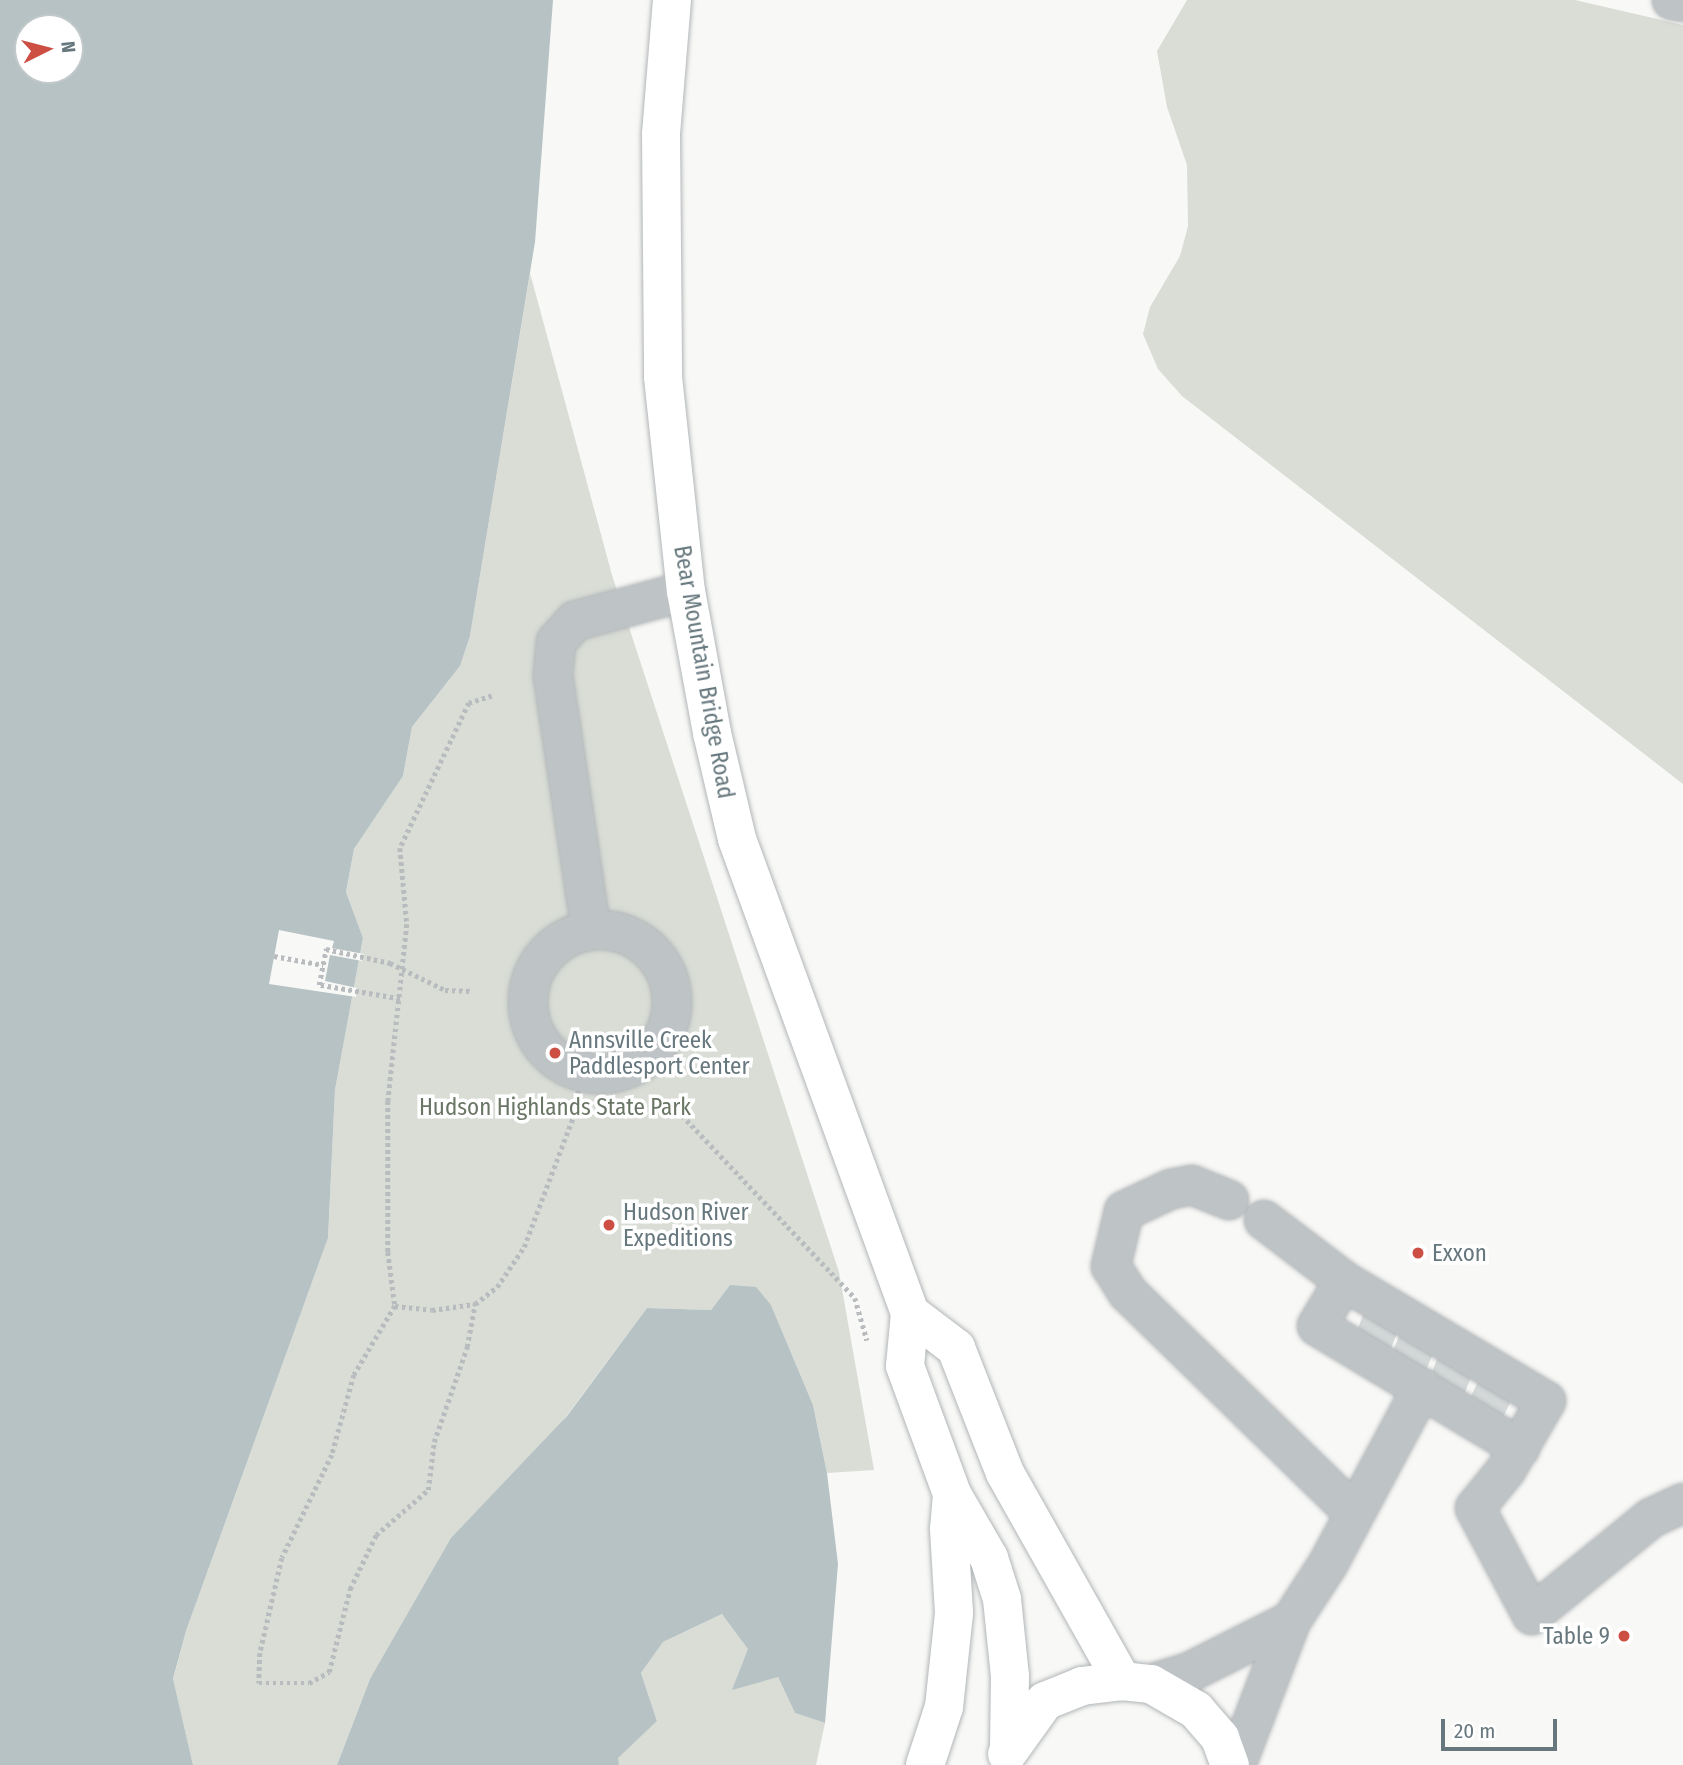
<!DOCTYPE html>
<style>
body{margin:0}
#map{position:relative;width:1683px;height:1765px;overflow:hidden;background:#f8f8f6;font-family:"Fira Sans Condensed",sans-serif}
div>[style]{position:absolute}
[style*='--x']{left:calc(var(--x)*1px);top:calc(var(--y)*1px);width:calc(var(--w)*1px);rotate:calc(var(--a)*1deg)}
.green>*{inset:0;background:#d9ddd6}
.water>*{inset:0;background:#b6c2c4}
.pier>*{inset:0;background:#f8f8f6}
.minor-tunnel>*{height:38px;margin-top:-19px;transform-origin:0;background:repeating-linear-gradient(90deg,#d4d8d8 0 38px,transparent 0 57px)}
.path>*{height:4.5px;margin-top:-2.25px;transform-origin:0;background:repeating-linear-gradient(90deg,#b8bcbe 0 3.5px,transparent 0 7px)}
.roads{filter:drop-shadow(0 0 2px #b2b6b8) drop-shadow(0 0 2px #b2b6b8)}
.minor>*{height:38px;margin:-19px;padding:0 19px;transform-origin:19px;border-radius:19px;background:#bec3c5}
.minor>.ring{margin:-19px;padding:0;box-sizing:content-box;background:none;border:38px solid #bec3c5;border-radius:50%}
.highway>*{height:38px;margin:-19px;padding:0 19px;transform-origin:19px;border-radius:19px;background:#fff}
.dots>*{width:19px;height:19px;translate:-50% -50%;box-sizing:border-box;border:4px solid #fff;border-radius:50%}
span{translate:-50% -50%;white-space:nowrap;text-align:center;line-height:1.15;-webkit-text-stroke:7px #fff;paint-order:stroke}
.street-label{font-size:23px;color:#66777d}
.poi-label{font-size:23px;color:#66777d}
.left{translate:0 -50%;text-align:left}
.right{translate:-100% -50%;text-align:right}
.park-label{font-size:23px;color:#6a7665}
.north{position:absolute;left:14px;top:14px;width:70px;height:70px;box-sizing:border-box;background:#fff;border:2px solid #c2c9cb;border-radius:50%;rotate:84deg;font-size:19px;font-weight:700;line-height:28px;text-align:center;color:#66777d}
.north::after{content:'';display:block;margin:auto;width:24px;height:32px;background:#cd4e42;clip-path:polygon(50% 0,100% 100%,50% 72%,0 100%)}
.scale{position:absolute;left:1441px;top:1719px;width:116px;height:32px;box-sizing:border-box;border:4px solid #66777d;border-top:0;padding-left:9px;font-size:21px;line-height:24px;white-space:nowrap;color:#66777d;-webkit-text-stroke:5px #fff;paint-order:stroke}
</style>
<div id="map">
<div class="green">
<div style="clip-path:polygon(1187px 0,1575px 0,1683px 25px,1683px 784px,1182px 396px,1158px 369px,1143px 334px,1150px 307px,1180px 256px,1188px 226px,1187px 165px,1167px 107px,1157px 51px)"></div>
<div style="clip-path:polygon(530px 273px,612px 575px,839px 1272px,874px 1470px,827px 1473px,813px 1405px,771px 1305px,730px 1285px,711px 1310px,647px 1308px,370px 1679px,337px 1765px,193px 1765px,173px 1680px,186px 1631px,328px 1238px,335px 1090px,363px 938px,346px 892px,354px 849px,403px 776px,412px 727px,460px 666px,470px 636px)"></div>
<div style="clip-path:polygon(722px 1614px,778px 1677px,795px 1713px,825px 1723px,816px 1765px,619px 1765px,617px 1758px,657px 1721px,641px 1673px,663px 1642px)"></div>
</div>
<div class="water">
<div style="clip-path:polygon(evenodd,0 0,553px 0,535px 242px,470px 636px,460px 666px,412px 727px,403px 776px,354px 849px,346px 892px,363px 938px,335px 1090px,328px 1238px,186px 1631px,173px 1679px,193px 1765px,0 1765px,0 0,28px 28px,70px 28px,70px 70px,28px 70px,28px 28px)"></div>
<div style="clip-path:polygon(730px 1285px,756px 1287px,771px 1305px,813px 1405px,827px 1473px,838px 1564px,825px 1723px,795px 1713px,778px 1677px,732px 1690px,748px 1649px,722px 1614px,663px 1642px,641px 1673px,657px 1721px,618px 1758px,619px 1765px,337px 1765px,370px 1679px,451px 1538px,567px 1416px,647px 1308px,711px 1310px)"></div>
</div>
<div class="pier">
<div style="clip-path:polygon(279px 930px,334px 941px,332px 948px,364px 954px,362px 961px,330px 955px,325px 981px,357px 988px,356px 997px,269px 984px)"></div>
</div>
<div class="minor-tunnel">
<div style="--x:1370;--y:1350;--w:40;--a:-69"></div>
<div style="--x:1405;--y:1371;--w:39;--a:-67"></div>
<div style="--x:1444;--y:1394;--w:39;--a:-69"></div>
<div style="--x:1482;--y:1417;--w:39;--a:-64"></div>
</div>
<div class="path">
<div style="--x:492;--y:696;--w:24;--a:163"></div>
<div style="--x:469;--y:703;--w:161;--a:115.4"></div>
<div style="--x:400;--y:848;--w:76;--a:84.7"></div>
<div style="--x:407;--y:924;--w:178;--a:96.1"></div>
<div style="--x:388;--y:1101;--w:151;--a:90"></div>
<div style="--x:388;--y:1252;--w:54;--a:82.6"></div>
<div style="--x:395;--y:1306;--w:37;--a:6"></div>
<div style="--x:432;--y:1310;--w:43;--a:-7.9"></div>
<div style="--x:475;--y:1304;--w:28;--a:-38"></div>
<div style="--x:497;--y:1287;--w:48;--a:-56"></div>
<div style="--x:524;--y:1247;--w:141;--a:-69.3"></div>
<div style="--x:574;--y:1115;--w:44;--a:-80.8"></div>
<div style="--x:274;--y:956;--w:50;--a:10.4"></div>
<div style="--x:400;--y:999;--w:82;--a:-170.2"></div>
<div style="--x:319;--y:985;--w:37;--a:-79"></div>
<div style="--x:326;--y:949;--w:66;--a:12.3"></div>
<div style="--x:390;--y:963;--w:61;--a:26.1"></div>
<div style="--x:445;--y:990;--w:26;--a:2"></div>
<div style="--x:682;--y:1115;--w:252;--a:46.6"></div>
<div style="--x:855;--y:1298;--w:44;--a:74.1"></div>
<div style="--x:395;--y:1306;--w:80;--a:120.7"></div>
<div style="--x:354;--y:1375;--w:83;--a:105.4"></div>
<div style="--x:332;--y:1455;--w:114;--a:115.9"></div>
<div style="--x:282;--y:1558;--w:98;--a:103"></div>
<div style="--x:260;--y:1653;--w:30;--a:92"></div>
<div style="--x:259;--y:1683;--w:50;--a:0"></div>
<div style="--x:309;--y:1683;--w:23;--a:-29"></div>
<div style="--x:329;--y:1672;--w:86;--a:-75.8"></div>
<div style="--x:350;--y:1589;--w:60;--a:-64.3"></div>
<div style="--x:376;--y:1535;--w:69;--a:-40.9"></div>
<div style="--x:428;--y:1490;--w:48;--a:-82.9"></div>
<div style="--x:434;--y:1442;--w:101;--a:-70.8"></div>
<div style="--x:467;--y:1347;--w:44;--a:-79.5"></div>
</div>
<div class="roads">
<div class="minor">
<div style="--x:1672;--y:0;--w:11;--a:10"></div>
<div style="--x:591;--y:930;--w:257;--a:-98.5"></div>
<div style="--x:553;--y:676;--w:34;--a:-85"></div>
<div style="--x:556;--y:642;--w:28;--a:-48"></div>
<div style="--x:575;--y:621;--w:115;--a:-15.1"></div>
<div class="ring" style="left:528px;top:930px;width:106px;height:106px"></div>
<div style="--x:1229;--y:1200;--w:40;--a:-158"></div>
<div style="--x:1192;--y:1185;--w:21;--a:169"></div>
<div style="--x:1171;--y:1189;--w:52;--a:154.9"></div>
<div style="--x:1124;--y:1211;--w:57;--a:103.3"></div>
<div style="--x:1111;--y:1266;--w:32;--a:58"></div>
<div style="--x:1128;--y:1293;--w:315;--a:44.2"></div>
<div style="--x:1264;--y:1220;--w:101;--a:37.3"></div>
<div style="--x:1344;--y:1281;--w:235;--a:30.7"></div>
<div style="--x:1546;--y:1401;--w:80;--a:120.1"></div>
<div style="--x:1506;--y:1470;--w:49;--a:129.2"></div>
<div style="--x:1475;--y:1508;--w:121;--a:62"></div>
<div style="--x:1532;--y:1615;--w:154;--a:-39.2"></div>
<div style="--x:1651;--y:1518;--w:35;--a:-25"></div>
<div style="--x:1344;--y:1281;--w:52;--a:121"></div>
<div style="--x:1317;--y:1326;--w:237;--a:31"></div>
<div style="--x:1151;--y:1684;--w:39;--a:-17"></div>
<div style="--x:1188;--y:1673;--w:115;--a:-26.8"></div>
<div style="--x:1236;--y:1765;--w:154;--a:-69.1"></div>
<div style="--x:1291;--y:1621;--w:68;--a:-57"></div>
<div style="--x:1328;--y:1564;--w:200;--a:-61.9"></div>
</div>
<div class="highway">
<div style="--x:672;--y:0;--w:135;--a:94.7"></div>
<div style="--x:661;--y:135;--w:242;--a:89.5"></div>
<div style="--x:663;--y:377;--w:215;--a:83.9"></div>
<div style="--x:686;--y:591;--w:144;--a:79.6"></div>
<div style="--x:712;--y:733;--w:109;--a:76.7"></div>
<div style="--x:737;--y:839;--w:505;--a:69.95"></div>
<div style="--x:910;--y:1313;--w:53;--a:95.4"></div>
<div style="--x:905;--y:1366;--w:136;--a:69.8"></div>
<div style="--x:952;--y:1494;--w:74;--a:60"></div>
<div style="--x:989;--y:1558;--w:43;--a:72.4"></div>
<div style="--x:1002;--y:1599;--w:77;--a:84.1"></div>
<div style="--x:1010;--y:1676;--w:71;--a:90.8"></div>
<div style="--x:910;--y:1313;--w:58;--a:37.3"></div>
<div style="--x:956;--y:1348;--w:134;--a:68.6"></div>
<div style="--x:1005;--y:1473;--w:239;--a:60.6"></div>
<div style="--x:1007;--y:1754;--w:65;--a:-54.4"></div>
<div style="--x:1045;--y:1701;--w:40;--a:-22"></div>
<div style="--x:1082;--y:1686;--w:40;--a:-7.1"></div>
<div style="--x:1122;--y:1681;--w:29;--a:6"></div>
<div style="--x:1151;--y:1684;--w:52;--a:30"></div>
<div style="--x:1196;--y:1710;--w:37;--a:49"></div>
<div style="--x:1220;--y:1738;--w:29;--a:70"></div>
<div style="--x:925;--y:1765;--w:61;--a:-71.9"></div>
<div style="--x:944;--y:1707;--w:95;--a:-83.9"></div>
<div style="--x:954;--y:1613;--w:84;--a:-93.4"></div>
<div style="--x:949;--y:1529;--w:35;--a:-85"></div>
</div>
</div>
<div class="dots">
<div style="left:555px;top:1053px;background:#cd4e42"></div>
<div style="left:609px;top:1225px;background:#cd4e42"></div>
<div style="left:1418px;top:1253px;background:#cd4e42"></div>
<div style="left:1624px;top:1636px;background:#cd4e42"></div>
</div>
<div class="street-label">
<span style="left:704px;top:672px;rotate:80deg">Bear Mountain Bridge Road</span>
</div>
<div class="poi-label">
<span class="left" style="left:569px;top:1053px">Annsville Creek<br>Paddlesport Center</span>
<span class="left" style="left:623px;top:1225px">Hudson River<br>Expeditions</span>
<span class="left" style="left:1432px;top:1253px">Exxon</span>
<span class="right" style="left:1610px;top:1636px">Table 9</span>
</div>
<div class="park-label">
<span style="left:555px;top:1107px">Hudson Highlands State Park</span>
</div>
<div class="north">N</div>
<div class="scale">20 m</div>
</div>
